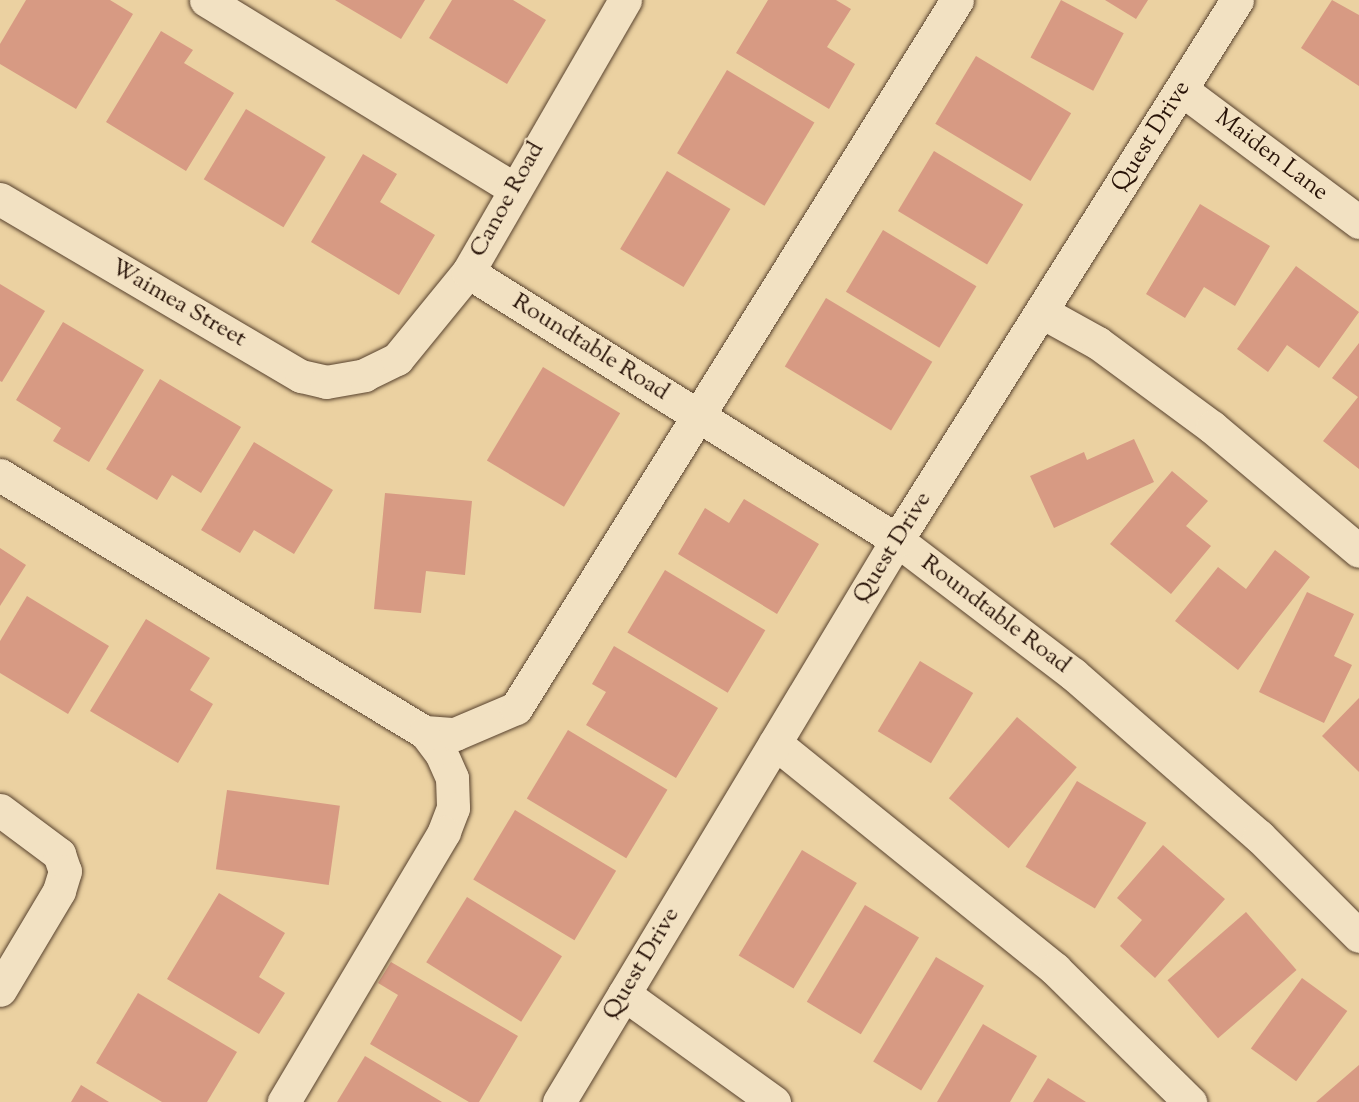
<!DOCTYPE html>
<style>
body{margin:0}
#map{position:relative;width:1359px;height:1102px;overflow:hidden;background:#ebd1a1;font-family:"Sorts Mill Goudy",serif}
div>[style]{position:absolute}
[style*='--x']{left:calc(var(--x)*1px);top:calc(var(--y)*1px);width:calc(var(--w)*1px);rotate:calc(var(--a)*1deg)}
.building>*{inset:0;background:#d79a83;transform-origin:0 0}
.roads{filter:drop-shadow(0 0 2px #58422e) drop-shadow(0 0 2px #58422e)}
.minor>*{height:33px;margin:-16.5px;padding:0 16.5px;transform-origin:16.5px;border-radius:16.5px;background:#f2e1c2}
span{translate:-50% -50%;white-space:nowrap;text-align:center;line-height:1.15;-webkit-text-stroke:4.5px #f2e1c2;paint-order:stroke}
.street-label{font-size:24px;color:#271207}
</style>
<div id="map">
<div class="building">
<div style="clip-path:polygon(26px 0,110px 0,133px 14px,76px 109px,0 64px,0 44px)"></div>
<div style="clip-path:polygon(335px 0,425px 0,401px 39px)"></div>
<div style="clip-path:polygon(452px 0,513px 0,546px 20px,507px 84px,429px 38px)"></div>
<div style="clip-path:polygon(768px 0,836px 0,851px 9px,827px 47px,855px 64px,829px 109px,736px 53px)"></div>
<div style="left:1061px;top:0;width:71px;height:65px;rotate:28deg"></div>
<div style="clip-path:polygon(1105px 0,1148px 0,1136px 19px)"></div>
<div style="clip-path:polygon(1332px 0,1359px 15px,1359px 86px,1301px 48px)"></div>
<div style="clip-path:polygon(161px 31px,193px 50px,184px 63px,234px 93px,186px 171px,106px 122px)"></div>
<div style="left:976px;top:56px;width:111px;height:79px;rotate:31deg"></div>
<div style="left:727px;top:70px;width:102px;height:97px;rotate:31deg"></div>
<div style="left:246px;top:109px;width:93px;height:82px;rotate:31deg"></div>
<div style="left:934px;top:151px;width:104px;height:70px;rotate:31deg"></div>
<div style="clip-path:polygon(363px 154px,397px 174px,380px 202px,435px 235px,399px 295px,311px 242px)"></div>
<div style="left:667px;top:171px;width:74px;height:91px;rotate:31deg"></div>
<div style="clip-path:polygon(1200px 204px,1270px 246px,1235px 306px,1204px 287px,1185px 318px,1146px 294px)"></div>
<div style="left:883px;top:230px;width:109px;height:72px;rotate:31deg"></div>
<div style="clip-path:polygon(1296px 266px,1359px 312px,1319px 368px,1287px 345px,1268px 372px,1237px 349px)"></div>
<div style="clip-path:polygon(0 284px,45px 311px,2px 382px,0 381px)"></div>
<div style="left:826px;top:298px;width:124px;height:80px;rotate:31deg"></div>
<div style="clip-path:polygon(63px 322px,144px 370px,89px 462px,53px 441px,61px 428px,16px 400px)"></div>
<div style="clip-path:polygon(1359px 343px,1359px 469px,1323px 441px,1358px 397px,1332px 378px)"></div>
<div style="left:543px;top:367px;width:90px;height:109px;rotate:31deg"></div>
<div style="clip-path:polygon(160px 379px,241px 427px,201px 493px,172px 475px,157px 500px,106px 469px)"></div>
<div style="clip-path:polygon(1134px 439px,1154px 482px,1054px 528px,1030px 476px,1084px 452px,1087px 460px)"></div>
<div style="clip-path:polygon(254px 442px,333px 490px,294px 554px,254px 530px,240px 553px,201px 530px)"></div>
<div style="clip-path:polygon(1172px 471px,1208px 501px,1186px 526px,1211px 546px,1171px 594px,1110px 544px)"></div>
<div style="clip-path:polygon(385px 493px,472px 501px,465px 575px,426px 571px,421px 613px,374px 609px)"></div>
<div style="clip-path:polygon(744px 499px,819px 544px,777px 614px,678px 554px,705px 508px,729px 523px)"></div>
<div style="clip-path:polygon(0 548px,26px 565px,0 606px)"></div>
<div style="clip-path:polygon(1275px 550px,1310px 577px,1238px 670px,1175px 621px,1218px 567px,1246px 589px)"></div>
<div style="left:665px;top:570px;width:117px;height:73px;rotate:31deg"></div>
<div style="clip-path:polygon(1307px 592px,1354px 614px,1334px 656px,1352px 665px,1324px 723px,1259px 692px)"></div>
<div style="clip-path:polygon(27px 596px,109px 646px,68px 714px,0 673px,0 641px)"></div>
<div style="clip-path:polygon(146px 619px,210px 658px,190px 690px,213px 704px,178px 763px,90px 711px)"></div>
<div style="clip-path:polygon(614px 646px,718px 708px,676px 778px,586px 725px,606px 692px,592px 684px)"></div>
<div style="left:920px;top:661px;width:62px;height:82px;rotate:31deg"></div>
<div style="clip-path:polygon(1359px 698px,1359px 772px,1322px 736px)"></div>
<div style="left:1017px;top:717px;width:78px;height:106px;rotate:40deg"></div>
<div style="left:568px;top:730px;width:116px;height:80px;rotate:31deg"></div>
<div style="left:1077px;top:781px;width:81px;height:100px;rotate:31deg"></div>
<div style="left:227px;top:790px;width:114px;height:80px;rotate:8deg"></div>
<div style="left:515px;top:810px;width:118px;height:81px;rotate:31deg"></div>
<div style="clip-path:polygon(1163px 845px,1225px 899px,1155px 978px,1120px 946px,1142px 920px,1117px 898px)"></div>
<div style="left:802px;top:850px;width:64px;height:123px;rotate:31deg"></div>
<div style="clip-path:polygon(219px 893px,285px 933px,259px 977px,285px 993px,259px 1034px,167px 979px)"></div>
<div style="left:467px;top:897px;width:112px;height:77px;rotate:32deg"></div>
<div style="left:865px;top:905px;width:63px;height:113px;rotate:31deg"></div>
<div style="left:1246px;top:912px;width:77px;height:104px;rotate:49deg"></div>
<div style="left:936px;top:957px;width:56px;height:122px;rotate:31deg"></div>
<div style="clip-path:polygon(391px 962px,518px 1036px,479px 1102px,469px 1102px,370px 1044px,398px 995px,378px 983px)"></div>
<div style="left:1302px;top:978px;width:56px;height:87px;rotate:36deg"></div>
<div style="clip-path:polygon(138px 993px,237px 1052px,207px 1102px,162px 1102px,96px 1063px)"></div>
<div style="clip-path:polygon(983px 1024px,1037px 1056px,1010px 1102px,937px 1102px)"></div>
<div style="clip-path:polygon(365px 1056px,442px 1102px,337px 1102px)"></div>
<div style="clip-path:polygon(1359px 1065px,1359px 1102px,1316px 1102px)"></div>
<div style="clip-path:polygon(1048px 1078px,1086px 1102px,1033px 1102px)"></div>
<div style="clip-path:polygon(81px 1085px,109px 1102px,71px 1102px)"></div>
</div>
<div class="roads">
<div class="minor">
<div style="--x:206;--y:0;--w:361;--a:31.5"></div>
<div style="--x:1182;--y:90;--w:221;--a:36.7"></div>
<div style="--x:0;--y:199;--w:349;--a:30.5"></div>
<div style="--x:301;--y:376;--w:26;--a:13"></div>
<div style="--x:326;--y:382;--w:39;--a:-10"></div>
<div style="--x:364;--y:375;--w:37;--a:-26"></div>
<div style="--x:397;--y:359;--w:112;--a:-50.8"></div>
<div style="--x:468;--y:272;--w:314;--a:-60"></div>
<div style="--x:468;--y:272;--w:506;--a:31.99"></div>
<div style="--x:897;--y:540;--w:221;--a:37.3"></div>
<div style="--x:1073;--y:674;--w:247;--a:41.1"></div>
<div style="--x:1259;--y:836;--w:141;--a:45"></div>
<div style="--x:1042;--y:312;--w:64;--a:29"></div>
<div style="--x:1098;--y:343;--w:142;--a:36.4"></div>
<div style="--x:1212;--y:427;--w:192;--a:40.1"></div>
<div style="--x:0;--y:475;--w:497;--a:31.2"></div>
<div style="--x:425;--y:732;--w:26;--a:53"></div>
<div style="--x:441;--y:753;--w:27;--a:66"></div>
<div style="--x:452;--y:778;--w:30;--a:88"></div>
<div style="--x:453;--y:808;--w:26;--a:111"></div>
<div style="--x:444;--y:832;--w:314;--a:120.7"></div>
<div style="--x:425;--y:732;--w:30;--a:4"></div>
<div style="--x:455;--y:734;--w:66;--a:-23.1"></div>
<div style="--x:516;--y:708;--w:834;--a:-58.08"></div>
<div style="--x:775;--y:743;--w:360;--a:38.9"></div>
<div style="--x:1055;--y:969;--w:190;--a:44.6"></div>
<div style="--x:0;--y:810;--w:74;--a:36.7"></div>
<div style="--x:59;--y:854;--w:18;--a:71"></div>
<div style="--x:65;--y:871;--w:21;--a:107"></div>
<div style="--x:59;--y:891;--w:115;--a:120.8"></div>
<div style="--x:624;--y:994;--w:185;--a:35.8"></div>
<div style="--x:559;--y:1102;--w:656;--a:-58.98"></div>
<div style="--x:897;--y:540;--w:638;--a:-57.8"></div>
</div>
</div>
<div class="street-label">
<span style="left:1152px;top:137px;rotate:-58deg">Quest Drive</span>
<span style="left:1271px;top:156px;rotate:37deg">Maiden Lane</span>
<span style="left:508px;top:200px;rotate:-61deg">Canoe Road</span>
<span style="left:178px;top:304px;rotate:30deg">Waimea Street</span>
<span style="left:590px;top:348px;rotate:32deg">Roundtable Road</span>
<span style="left:893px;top:548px;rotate:-58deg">Quest Drive</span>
<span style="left:995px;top:615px;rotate:37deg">Roundtable Road</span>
<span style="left:642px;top:964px;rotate:-59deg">Quest Drive</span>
</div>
</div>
